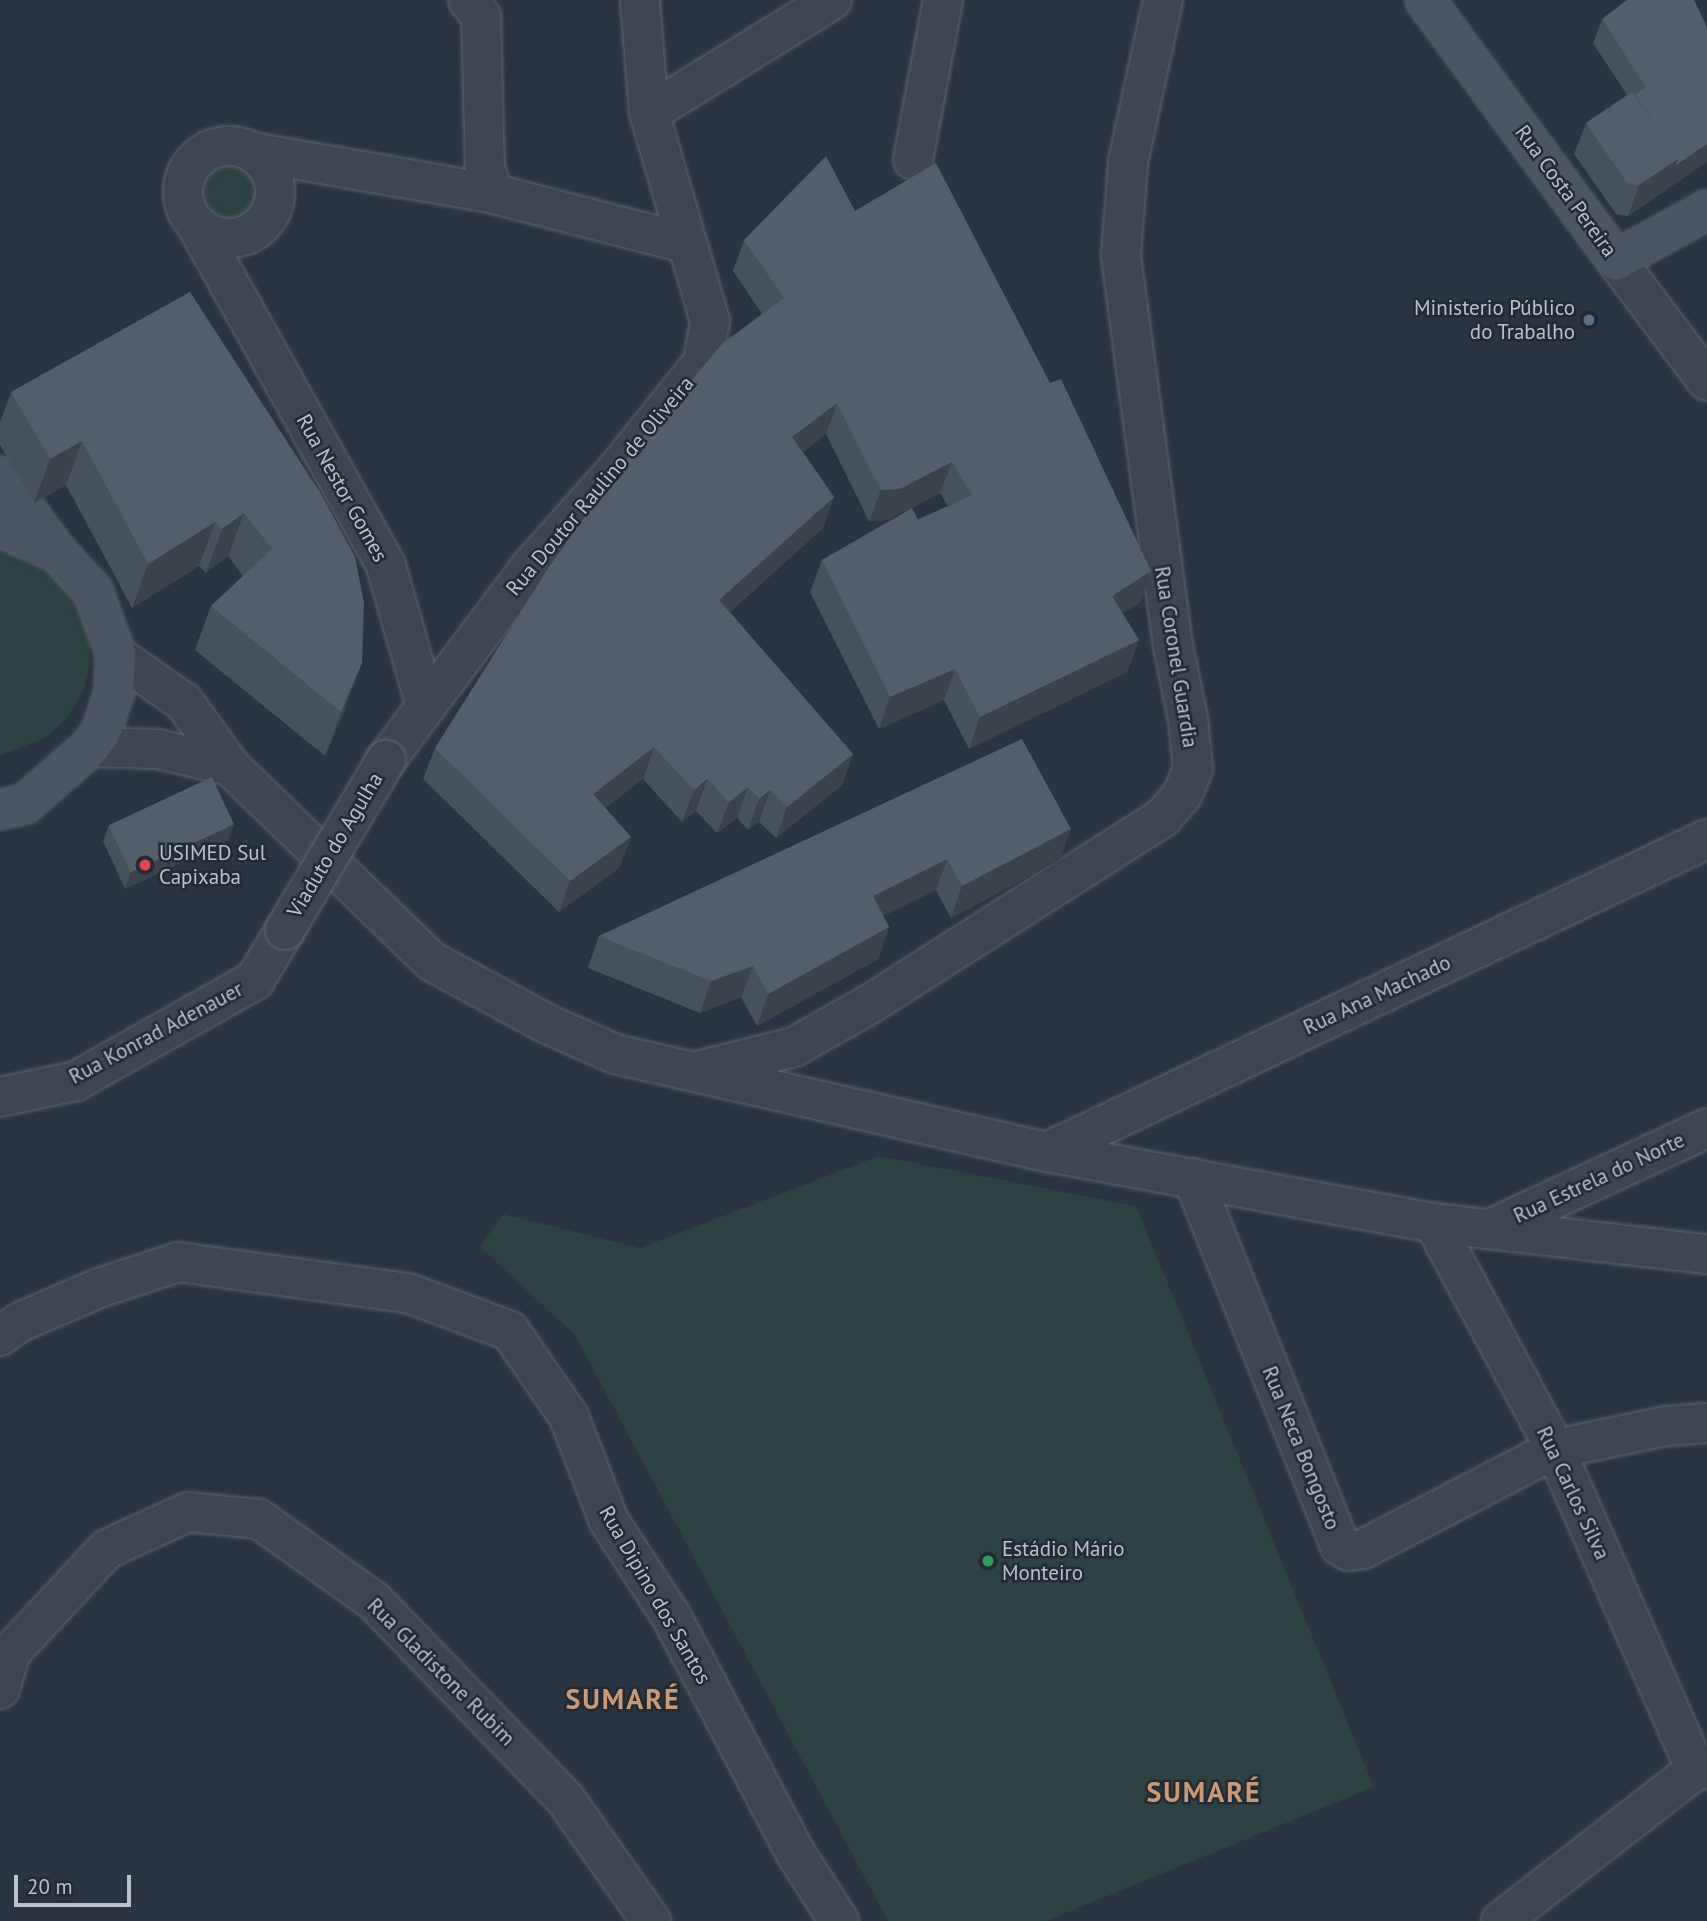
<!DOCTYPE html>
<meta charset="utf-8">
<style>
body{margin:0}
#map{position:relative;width:1707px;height:1921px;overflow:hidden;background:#2a3340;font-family:"PT Sans",sans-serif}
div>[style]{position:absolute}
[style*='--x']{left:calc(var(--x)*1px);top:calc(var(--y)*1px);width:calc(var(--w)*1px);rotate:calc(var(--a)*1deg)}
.green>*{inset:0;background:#2d4142}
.round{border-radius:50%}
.roads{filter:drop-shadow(0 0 2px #5b636d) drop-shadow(0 0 2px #5b636d)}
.minor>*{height:38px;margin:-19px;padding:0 19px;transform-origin:19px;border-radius:19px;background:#3d4550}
.minor>.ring{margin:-19px;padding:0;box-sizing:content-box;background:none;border:38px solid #3d4550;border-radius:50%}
.tertiary>*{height:38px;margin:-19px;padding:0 19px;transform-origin:19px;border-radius:19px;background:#3d4550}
.secondary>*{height:38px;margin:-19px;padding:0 19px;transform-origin:19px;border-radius:19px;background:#4c5562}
.bridges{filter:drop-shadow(0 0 2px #5b636d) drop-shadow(0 0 2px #5b636d)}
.minor-bridge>*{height:38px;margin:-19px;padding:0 19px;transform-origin:19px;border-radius:19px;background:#3d4550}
.wall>*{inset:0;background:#47515b}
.shaded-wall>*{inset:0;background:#3a424a}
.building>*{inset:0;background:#535e6a;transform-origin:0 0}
.dots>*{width:19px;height:19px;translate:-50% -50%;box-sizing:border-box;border:4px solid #222a35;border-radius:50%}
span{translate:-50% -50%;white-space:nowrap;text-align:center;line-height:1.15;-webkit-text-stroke:5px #222a35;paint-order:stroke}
.street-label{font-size:21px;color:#bac1ca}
.poi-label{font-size:21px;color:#bac1ca}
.right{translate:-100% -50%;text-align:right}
.left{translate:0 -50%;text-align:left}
.district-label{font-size:28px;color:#cb9974;font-weight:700;letter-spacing:2px}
.scale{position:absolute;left:14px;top:1875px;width:117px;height:32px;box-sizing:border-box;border:4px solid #bac1ca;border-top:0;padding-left:9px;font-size:21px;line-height:24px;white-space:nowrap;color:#bac1ca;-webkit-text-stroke:5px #222a35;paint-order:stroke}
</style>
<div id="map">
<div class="green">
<div class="round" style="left:202px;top:160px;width:58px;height:58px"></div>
<div style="clip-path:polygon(0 541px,26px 549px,70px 584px,91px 637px,90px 665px,82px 693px,68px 717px,47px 737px,0 756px)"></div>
<div style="clip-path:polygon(879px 1156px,1136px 1206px,1374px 1787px,1046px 1921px,888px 1921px,575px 1335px,480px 1247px,503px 1214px,640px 1248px)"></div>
</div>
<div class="roads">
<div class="minor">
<div style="--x:468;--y:0;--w:21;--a:51"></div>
<div style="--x:481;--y:16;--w:153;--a:88.5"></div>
<div style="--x:485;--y:169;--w:27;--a:70"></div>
<div style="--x:649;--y:113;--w:215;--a:-31.7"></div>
<div class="ring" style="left:183px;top:146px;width:54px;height:54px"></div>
<div style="--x:252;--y:152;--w:246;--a:9.8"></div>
<div style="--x:494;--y:194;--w:197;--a:14.4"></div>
<div style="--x:913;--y:160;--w:163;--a:-79.4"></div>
<div style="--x:196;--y:224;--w:391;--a:60.9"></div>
<div style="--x:386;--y:566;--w:146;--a:74.1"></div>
<div style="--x:426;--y:706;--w:67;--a:126.5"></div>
<div style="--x:116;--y:655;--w:83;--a:34.7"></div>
<div style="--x:184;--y:702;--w:79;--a:54.3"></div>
<div style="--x:230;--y:766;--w:280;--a:44.1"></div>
<div style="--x:431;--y:961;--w:130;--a:28.5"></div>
<div style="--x:545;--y:1023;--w:77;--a:23.9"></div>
<div style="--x:615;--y:1054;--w:443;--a:12.8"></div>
<div style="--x:1047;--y:1152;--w:393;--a:10.4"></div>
<div style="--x:1434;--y:1223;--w:275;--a:6.5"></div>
<div style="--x:426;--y:706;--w:176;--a:-53.1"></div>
<div style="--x:532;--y:565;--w:125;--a:-48.3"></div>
<div style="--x:615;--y:472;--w:141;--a:-51.3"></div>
<div style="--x:703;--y:362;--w:42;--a:-80.3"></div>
<div style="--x:710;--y:321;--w:217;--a:-106.3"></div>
<div style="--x:649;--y:113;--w:113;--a:-94.6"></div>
<div style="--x:90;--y:747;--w:68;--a:1.7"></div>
<div style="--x:158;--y:749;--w:74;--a:13.3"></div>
<div style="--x:701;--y:1070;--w:96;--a:-13.9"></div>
<div style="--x:794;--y:1047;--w:87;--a:-29.5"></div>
<div style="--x:870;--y:1004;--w:348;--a:-32.5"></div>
<div style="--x:1163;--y:817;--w:29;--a:-49"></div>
<div style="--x:1182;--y:795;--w:28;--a:-67"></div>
<div style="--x:1193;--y:769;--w:50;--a:-95.7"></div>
<div style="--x:1188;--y:719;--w:75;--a:-101.6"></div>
<div style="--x:1173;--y:646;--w:395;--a:-97.6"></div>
<div style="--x:1121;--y:254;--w:92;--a:-85.6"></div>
<div style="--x:1128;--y:162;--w:166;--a:-77.8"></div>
<div style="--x:0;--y:1097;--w:78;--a:-11.9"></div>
<div style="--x:76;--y:1081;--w:206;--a:-29.4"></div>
<div style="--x:255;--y:980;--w:58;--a:-59"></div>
<div style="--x:1047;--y:1152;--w:730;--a:-25.37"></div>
<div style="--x:1193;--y:1178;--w:396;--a:68.2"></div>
<div style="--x:1340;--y:1546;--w:10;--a:29"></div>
<div style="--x:1349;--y:1551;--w:14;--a:-8"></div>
<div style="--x:1363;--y:1549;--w:216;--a:-27.5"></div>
<div style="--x:1555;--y:1449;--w:113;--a:-11.7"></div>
<div style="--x:1666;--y:1426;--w:41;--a:-4.2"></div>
<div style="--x:1434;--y:1223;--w:256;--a:61.8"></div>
<div style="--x:1555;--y:1449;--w:351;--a:66.3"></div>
<div style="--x:1492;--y:1228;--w:237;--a:-24.9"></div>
<div style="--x:0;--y:1336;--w:24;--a:-35"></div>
<div style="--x:20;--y:1322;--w:86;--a:-23.3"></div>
<div style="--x:99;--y:1288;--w:83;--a:-18.2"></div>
<div style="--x:178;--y:1262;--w:232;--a:7.7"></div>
<div style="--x:408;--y:1293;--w:109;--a:20.4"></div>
<div style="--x:510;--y:1331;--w:104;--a:55.5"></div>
<div style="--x:569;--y:1417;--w:111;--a:69"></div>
<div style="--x:609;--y:1521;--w:113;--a:56.9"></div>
<div style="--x:671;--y:1616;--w:269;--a:62.3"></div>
<div style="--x:796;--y:1854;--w:80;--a:57.3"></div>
<div style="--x:0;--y:1689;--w:37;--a:-74"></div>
<div style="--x:10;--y:1653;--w:142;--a:-47"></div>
<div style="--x:107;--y:1549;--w:89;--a:-24.6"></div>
<div style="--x:188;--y:1512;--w:71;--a:5.6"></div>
<div style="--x:259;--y:1519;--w:141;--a:35.5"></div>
<div style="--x:374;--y:1601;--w:277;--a:46"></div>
<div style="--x:566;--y:1800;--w:148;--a:54.9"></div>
<div style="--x:1501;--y:1921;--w:247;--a:-37.8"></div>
<div style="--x:1696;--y:1770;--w:11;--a:-5"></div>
</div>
<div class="tertiary">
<div style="--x:1616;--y:260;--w:151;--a:53.1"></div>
</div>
<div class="secondary">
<div style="--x:1425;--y:0;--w:323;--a:53.7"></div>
<div style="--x:1616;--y:260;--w:104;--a:-28.8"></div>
<div style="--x:0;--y:476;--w:86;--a:53"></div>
<div style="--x:0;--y:527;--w:64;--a:24.1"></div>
<div style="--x:58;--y:553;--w:52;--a:47.4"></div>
<div style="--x:93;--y:591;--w:68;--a:70.2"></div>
<div style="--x:116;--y:655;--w:38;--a:93"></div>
<div style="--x:114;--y:693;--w:41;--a:108.4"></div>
<div style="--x:101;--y:732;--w:19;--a:126"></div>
<div style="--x:90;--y:747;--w:86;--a:138.8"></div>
<div style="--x:25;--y:804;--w:26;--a:167"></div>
</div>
</div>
<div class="bridges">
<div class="minor-bridge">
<div style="--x:285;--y:930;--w:198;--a:-59.3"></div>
</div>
</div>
<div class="wall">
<div style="clip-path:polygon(1602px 19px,1707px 27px,1707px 162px,1628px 216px,1616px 214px,1574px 154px,1586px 123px,1627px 95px,1593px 43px)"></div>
<div style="clip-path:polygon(855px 211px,1050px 383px,1151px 571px,1140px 603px,1122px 613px,1139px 640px,1127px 672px,969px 749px,944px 700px,879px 729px,810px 592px,822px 560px,948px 506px,940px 493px,888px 520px,869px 521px,826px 434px,803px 452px,834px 497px,823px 528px,730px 612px,853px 754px,842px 785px,776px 838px,759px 822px,748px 830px,737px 818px,717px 833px,696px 811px,682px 822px,643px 779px,605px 808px,631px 837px,619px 868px,559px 912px,423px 779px,435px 748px,762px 314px,733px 271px,744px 240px)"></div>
<div style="clip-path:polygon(190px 292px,346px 707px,325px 756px,195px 650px,211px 606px,243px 576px,228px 556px,206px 573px,199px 566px,132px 608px,66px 485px,34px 503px,0 445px,0 422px,11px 392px)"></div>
<div style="clip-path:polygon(1022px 739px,1060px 860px,951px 918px,936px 890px,883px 916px,889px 927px,878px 959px,757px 1026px,741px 997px,700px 1013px,588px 968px,599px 936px)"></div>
<div style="clip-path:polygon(234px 824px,228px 841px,125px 889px,103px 841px,109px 825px)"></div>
</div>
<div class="shaded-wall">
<div style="clip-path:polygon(1707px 144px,1707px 162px,1628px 216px,1639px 185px,1678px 159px)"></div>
<div style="clip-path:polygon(837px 403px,826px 434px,781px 468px,792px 437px)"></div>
<div style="clip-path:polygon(82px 441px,66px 485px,34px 503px,50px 459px)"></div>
<div style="clip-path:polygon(952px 462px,940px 493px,888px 520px,869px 521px,881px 490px)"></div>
<div style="clip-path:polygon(834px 497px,823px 528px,708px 631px,719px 600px)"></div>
<div style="clip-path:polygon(244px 513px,228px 556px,206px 573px,222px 529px)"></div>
<div style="clip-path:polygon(215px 522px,199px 566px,132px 608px,148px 564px)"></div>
<div style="clip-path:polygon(1151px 571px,1140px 603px,1100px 627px,1112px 596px)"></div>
<div style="clip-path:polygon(1139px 640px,1127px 672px,969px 749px,980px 717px)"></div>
<div style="clip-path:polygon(362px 663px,346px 707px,325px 756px,341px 712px)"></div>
<div style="clip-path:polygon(955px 669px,944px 700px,879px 729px,890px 697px)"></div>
<div style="clip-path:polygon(654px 747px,643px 779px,582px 826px,593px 794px)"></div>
<div style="clip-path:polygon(853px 754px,842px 785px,776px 838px,787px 807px)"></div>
<div style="clip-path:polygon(707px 779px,696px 811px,682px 822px,694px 790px)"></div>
<div style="clip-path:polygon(748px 787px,737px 818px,717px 833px,729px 802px)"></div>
<div style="clip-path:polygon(770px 790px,759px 822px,748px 830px,759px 799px)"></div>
<div style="clip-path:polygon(234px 824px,228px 841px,125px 889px,131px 872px)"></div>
<div style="clip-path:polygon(1071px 829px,1060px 860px,951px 918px,962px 886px)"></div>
<div style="clip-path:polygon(631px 837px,619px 868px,559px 912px,570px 881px)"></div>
<div style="clip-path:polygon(947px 859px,936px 890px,861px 927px,873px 896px)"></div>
<div style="clip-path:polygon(889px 927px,878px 959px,757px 1026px,768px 994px)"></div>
<div style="clip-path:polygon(753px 966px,741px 997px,700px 1013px,711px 981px)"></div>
</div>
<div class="building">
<div style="clip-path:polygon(1627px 0,1694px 0,1707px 27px,1707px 144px,1676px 165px,1678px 159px,1635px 95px,1646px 87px,1602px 19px)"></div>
<div style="clip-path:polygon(1632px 92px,1678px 159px,1639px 185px,1627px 183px,1586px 123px)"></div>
<div style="clip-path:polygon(826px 156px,855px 211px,936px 163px,1050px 383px,1061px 379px,1151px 571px,1112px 596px,1139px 640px,980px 717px,955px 669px,890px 697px,822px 560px,912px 508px,918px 520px,972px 495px,952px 462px,900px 489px,881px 490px,837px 403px,792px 437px,834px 497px,719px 600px,853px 754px,787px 807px,770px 790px,759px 799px,748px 787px,729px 802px,707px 779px,694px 790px,654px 747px,593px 794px,631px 837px,570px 881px,435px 748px,549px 567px,636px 445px,723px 343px,784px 298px,744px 240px)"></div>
<div style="clip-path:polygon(190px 292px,321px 494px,355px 557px,364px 603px,362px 663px,341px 712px,211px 606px,272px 549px,244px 513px,222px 529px,215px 522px,148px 564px,82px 441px,50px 459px,11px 392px)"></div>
<div style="clip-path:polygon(1022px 739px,1071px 829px,962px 886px,947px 859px,873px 896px,889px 927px,768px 994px,753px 966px,711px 981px,599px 936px)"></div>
<div style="left:212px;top:777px;width:52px;height:114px;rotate:65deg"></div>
</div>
<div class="dots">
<div style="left:1589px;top:320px;background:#5c6f8a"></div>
<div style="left:145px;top:865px;background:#e0444e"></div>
<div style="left:988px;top:1561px;background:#2e9e5b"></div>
</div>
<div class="street-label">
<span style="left:1566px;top:191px;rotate:54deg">Rua Costa Pereira</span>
<span style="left:600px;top:486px;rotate:-50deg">Rua Doutor Raulino de Oliveira</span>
<span style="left:342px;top:488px;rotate:61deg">Rua Nestor Gomes</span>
<span style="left:1176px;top:657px;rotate:81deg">Rua Coronel Guardia</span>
<span style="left:335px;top:845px;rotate:-59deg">Viaduto do Agulha</span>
<span style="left:1377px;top:995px;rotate:-25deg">Rua Ana Machado</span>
<span style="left:156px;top:1033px;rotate:-28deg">Rua Konrad Adenauer</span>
<span style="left:1599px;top:1178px;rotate:-25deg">Rua Estrela do Norte</span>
<span style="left:1301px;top:1448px;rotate:68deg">Rua Neca Bongosto</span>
<span style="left:1573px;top:1493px;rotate:65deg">Rua Carlos Silva</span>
<span style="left:655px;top:1595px;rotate:60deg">Rua Dipino dos Santos</span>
<span style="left:441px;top:1672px;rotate:45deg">Rua Gladistone Rubim</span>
</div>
<div class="poi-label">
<span class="right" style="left:1575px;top:320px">Ministerio Público<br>do Trabalho</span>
<span class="left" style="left:159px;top:865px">USIMED Sul<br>Capixaba</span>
<span class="left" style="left:1002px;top:1561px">Estádio Mário<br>Monteiro</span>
</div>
<div class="district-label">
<span style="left:623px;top:1699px">SUMARÉ</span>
<span style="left:1204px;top:1792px">SUMARÉ</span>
</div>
<div class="scale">20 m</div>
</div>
